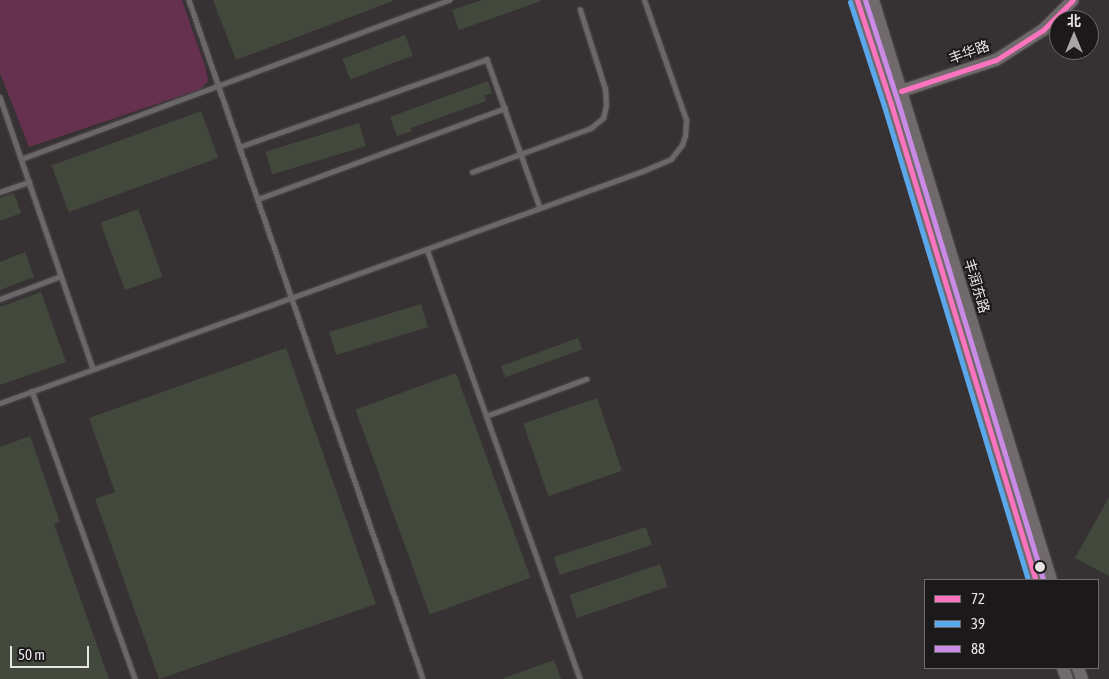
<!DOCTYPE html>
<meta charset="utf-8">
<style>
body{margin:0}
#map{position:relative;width:1109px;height:679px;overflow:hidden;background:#363133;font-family:"Asap Condensed","Noto Sans SC",sans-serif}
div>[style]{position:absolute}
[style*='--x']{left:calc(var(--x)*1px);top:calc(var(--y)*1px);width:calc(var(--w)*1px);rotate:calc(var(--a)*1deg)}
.green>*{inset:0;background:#66314f}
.building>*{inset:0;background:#43483d;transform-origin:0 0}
.roads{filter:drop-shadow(0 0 1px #524e50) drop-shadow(0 0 1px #524e50)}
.lane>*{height:4.5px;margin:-2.25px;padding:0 2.25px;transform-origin:2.25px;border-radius:2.25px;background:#6b6769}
.secondary>*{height:12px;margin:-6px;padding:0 6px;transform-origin:6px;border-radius:6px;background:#706a6d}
.bus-1>*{height:5px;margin:-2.5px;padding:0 2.5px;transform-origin:2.5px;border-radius:2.5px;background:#fc73be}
.bus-2>*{height:5px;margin:-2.5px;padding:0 2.5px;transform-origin:2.5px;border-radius:2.5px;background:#5aa8eb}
.bus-3>*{height:5px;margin:-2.5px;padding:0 2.5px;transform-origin:2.5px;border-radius:2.5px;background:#ca8be6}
.dots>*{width:14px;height:14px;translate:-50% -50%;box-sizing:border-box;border:2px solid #1c191a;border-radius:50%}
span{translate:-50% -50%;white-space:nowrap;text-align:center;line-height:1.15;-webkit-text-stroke:4px #1c191a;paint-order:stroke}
.street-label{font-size:14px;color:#e8e3e5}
.legend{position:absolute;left:924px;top:579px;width:175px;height:90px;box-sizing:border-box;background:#1c191a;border:1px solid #6e6a6b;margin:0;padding:6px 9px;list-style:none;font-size:15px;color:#e8e3e5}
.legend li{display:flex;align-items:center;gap:10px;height:25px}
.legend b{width:25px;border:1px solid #6e6a6b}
.north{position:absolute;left:1049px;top:10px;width:50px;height:50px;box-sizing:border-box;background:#1c191a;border:1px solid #6e6a6b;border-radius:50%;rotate:0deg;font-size:14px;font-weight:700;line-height:20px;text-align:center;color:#e8e3e5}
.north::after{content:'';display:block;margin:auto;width:18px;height:22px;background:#aaa5a7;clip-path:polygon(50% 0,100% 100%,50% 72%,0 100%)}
.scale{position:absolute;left:10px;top:646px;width:79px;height:22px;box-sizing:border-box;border:2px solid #e8e3e5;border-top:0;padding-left:6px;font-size:15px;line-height:18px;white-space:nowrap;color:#e8e3e5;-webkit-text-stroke:4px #1c191a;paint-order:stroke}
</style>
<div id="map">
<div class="green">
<div style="clip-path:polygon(0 0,182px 0,206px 69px,208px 81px,201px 89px,29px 147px,0 73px)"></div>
</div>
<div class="building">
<div style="clip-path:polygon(213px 0,393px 0,393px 1px,236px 60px)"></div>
<div style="clip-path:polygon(482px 0,541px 0,541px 1px,459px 30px,452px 10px)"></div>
<div style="left:405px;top:35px;width:22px;height:67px;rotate:69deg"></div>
<div style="clip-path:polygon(488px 81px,492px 93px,484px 96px,486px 101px,411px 128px,412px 131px,397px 136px,390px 117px)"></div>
<div style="left:201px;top:111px;width:50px;height:159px;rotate:70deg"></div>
<div style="left:359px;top:123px;width:24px;height:98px;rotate:73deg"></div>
<div style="clip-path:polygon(14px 193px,21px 213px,0 221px,0 198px)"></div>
<div style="left:138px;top:209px;width:72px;height:40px;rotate:70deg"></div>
<div style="clip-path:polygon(25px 252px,34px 277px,0 290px,0 262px)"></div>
<div style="clip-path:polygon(41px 292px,66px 362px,0 385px,0 307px)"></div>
<div style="left:421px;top:304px;width:24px;height:96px;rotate:73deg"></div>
<div style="left:578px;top:338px;width:12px;height:82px;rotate:70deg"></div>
<div style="clip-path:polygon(286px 348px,376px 604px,159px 679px,95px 499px,115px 492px,89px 418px)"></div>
<div style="left:456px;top:373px;width:218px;height:107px;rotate:70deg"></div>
<div style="left:597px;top:398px;width:77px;height:78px;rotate:71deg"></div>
<div style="clip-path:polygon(30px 436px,60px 522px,54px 524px,109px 679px,0 679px,0 447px)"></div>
<div style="clip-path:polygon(1109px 497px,1109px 576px,1075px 558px)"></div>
<div style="left:646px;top:527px;width:19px;height:97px;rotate:72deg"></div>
<div style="left:660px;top:564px;width:24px;height:96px;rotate:71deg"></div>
<div style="clip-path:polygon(554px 660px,561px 679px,504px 679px,504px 678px)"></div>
</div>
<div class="roads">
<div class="lane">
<div style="--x:189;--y:0;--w:718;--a:70.98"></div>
<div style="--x:0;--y:97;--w:287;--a:71.1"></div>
<div style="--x:239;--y:147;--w:263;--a:-19.5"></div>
<div style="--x:487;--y:59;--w:158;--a:70.4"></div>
<div style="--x:21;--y:159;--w:457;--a:-20.4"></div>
<div style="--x:472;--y:172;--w:127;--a:-20.3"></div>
<div style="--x:591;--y:128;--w:16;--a:-40"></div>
<div style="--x:603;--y:118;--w:12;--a:-76"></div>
<div style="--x:606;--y:106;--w:17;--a:-93"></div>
<div style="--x:605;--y:89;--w:83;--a:-107.6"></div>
<div style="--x:0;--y:192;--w:31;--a:-19"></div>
<div style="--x:258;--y:199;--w:263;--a:-20.2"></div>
<div style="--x:427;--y:249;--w:456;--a:70.4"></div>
<div style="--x:0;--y:299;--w:65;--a:-20.7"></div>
<div style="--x:32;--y:391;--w:306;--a:70.3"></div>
<div style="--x:0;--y:403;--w:684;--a:-19.84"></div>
<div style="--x:643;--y:171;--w:30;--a:-23"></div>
<div style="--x:671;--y:159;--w:18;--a:-52"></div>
<div style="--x:682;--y:145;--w:9;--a:-72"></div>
<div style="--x:685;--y:136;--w:16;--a:-86"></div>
<div style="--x:686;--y:120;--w:127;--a:-109.3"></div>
<div style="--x:486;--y:416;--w:107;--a:-20.3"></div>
</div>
<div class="secondary">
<div style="--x:857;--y:0;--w:109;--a:71.9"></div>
<div style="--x:891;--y:104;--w:498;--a:73.1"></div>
<div style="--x:873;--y:0;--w:607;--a:72.94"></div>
<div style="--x:895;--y:93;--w:106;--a:-18.1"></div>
<div style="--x:996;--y:60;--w:56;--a:-32.6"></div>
<div style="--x:1043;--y:30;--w:42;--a:-45"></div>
<div style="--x:1063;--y:668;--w:12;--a:70"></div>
<div style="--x:1078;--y:668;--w:12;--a:70"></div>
</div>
</div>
<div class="bus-1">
<div style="--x:857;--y:0;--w:109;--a:71.9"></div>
<div style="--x:891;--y:104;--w:498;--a:73.1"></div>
<div style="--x:901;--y:91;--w:100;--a:-18.1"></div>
<div style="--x:996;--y:60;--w:56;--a:-32.6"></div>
<div style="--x:1043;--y:30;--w:42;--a:-45"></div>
</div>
<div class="bus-2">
<div style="--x:850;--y:2;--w:109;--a:71.9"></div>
<div style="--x:884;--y:106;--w:495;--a:73.1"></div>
</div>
<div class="bus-3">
<div style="--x:865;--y:0;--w:107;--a:72.1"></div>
<div style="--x:898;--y:102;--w:498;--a:73.1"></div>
</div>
<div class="dots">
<div style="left:1040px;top:567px;background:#e8e3e5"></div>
</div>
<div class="street-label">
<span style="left:969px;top:52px;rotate:-20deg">丰华路</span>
<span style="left:977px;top:286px;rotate:73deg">丰润东路</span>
</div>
<ul class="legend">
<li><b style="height:6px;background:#fc73be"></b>72</li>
<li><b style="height:6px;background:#5aa8eb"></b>39</li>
<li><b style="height:6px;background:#ca8be6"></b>88</li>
</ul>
<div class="north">北</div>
<div class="scale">50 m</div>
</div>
